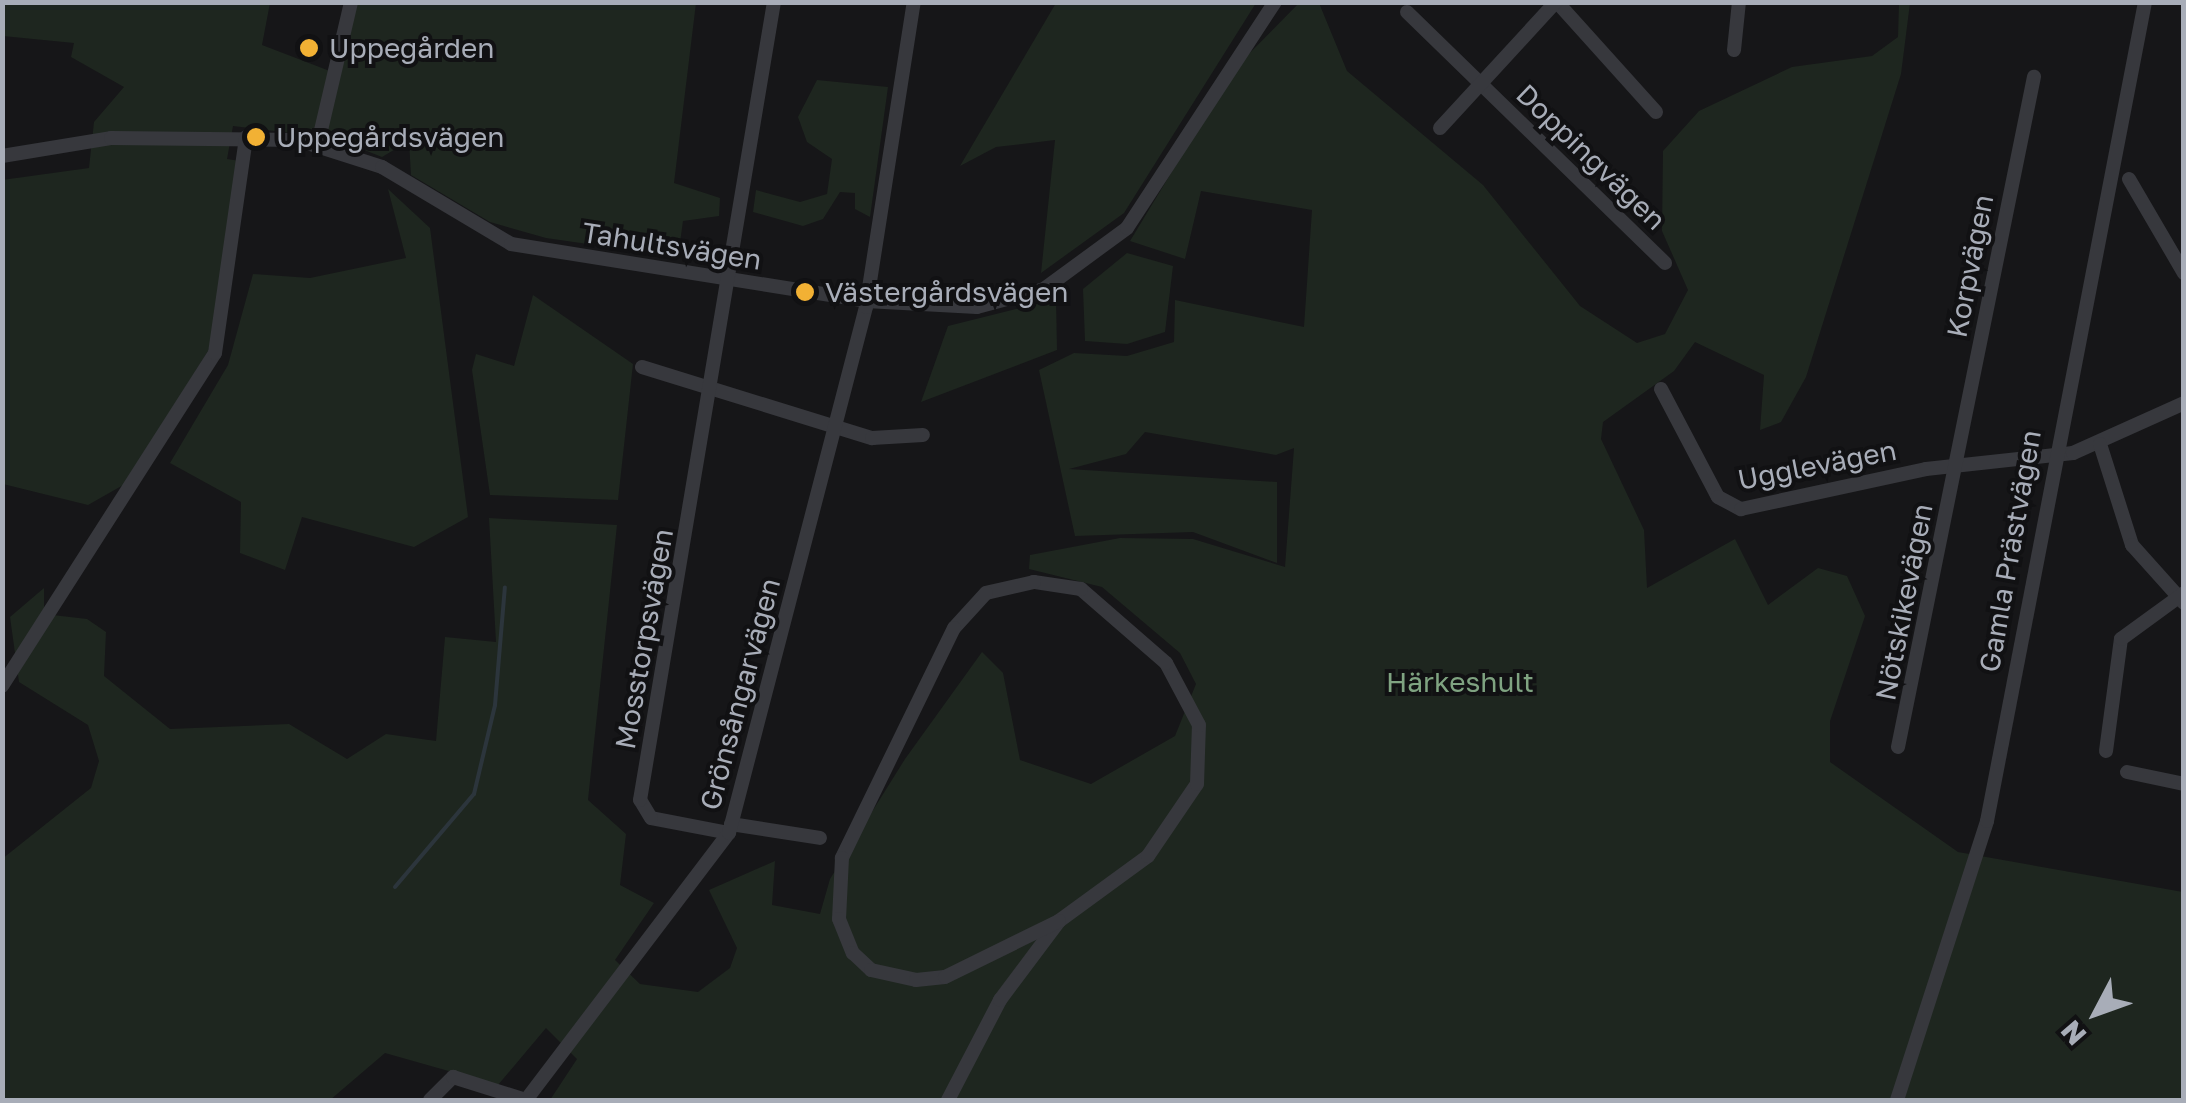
<!DOCTYPE html>
<meta charset="utf-8">
<style>
body{margin:0}
#map{position:relative;width:2186px;height:1103px;overflow:hidden;background:#161618;font-family:"Golos Text",sans-serif}
div>[style]{position:absolute}
[style*='--x']{left:calc(var(--x)*1px);top:calc(var(--y)*1px);width:calc(var(--w)*1px);rotate:calc(var(--a)*1deg)}
.green>*{inset:0;background:#1e261f}
.stream>*{height:4px;margin:-2px;padding:0 2px;transform-origin:2px;border-radius:2px;background:#2c353c}
.minor>*{height:14px;margin:-7px;padding:0 7px;transform-origin:7px;border-radius:7px;background:#37383d}
.dots>*{width:28px;height:28px;translate:-50% -50%;box-sizing:border-box;border:5px solid #111113;border-radius:50%}
span{translate:-50% -50%;white-space:nowrap;text-align:center;line-height:1.15;-webkit-text-stroke:8px #111113;paint-order:stroke}
.poi-label{font-size:28px;color:#a8adb8}
.left{translate:0 -50%;text-align:left}
.street-label{font-size:28px;color:#a8adb8}
.park-label{font-size:28px;color:#7fa381}
.frame{position:absolute;inset:0;border:5px solid #a8adb8;pointer-events:none}
.north{position:absolute;left:2046px;top:963px;width:100px;height:100px;-webkit-text-stroke:8px #111113;paint-order:stroke;rotate:229deg;font-size:28px;font-weight:700;line-height:40px;text-align:center;color:#a8adb8}
.north::after{content:'';display:block;margin:auto;width:35px;height:45px;background:#a8adb8;clip-path:polygon(50% 0,100% 100%,50% 72%,0 100%)}
</style>
<div id="map">
<div class="green">
<div style="clip-path:polygon(3px 3px,270px 3px,262px 45px,335px 73px,355px 3px,696px 3px,674px 183px,720px 198px,719px 216px,683px 221px,678px 257px,546px 238px,490px 222px,411px 175px,409px 141px,382px 157px,334px 138px,233px 126px,227px 159px,240px 161px,223px 304px,208px 351px,125px 484px,88px 505px,3px 484px,2px 180px,89px 168px,94px 122px,124px 87px,71px 57px,74px 43px,3px 36px)"></div>
<div style="clip-path:polygon(1056px 3px,1256px 3px,1124px 213px,1041px 273px,1055px 140px,996px 147px,960px 166px)"></div>
<div style="clip-path:polygon(1299px 3px,1319px 3px,1347px 71px,1483px 185px,1580px 306px,1637px 343px,1665px 334px,1688px 290px,1662px 231px,1663px 151px,1699px 111px,1792px 67px,1872px 56px,1898px 37px,1899px 3px,1910px 3px,1901px 74px,1806px 377px,1781px 422px,1760px 430px,1764px 375px,1695px 342px,1674px 371px,1603px 422px,1601px 439px,1644px 530px,1647px 588px,1735px 539px,1768px 605px,1818px 568px,1847px 576px,1865px 616px,1830px 721px,1830px 762px,1958px 852px,2183px 892px,2183px 1100px,550px 1100px,577px 1059px,546px 1028px,498px 1085px,385px 1053px,330px 1100px,3px 1100px,2px 859px,91px 788px,99px 761px,88px 725px,19px 682px,10px 617px,44px 588px,44px 614px,87px 619px,106px 632px,104px 676px,170px 729px,289px 724px,347px 759px,386px 734px,436px 741px,445px 637px,496px 642px,489px 518px,617px 525px,588px 800px,626px 834px,620px 885px,654px 903px,615px 960px,640px 984px,698px 992px,730px 968px,737px 948px,709px 890px,775px 861px,772px 905px,820px 914px,830px 879px,905px 759px,982px 652px,1003px 673px,1020px 760px,1091px 784px,1175px 736px,1196px 684px,1180px 653px,1102px 587px,1029px 569px,1030px 555px,1120px 538px,1193px 539px,1285px 567px,1294px 448px,1276px 455px,1145px 432px,1126px 454px,1069px 469px,1277px 482px,1277px 563px,1193px 532px,1075px 536px,1039px 370px,1074px 353px,1127px 356px,1174px 342px,1175px 300px,1304px 327px,1312px 210px,1201px 191px,1185px 259px,1130px 241px,1234px 69px)"></div>
<div style="clip-path:polygon(817px 80px,888px 87px,870px 217px,855px 209px,855px 193px,840px 192px,823px 219px,803px 226px,753px 212px,756px 190px,800px 202px,827px 194px,832px 159px,807px 142px,798px 117px)"></div>
<div style="clip-path:polygon(388px 189px,430px 228px,468px 517px,414px 547px,302px 517px,285px 570px,240px 553px,241px 502px,170px 463px,228px 365px,253px 274px,310px 278px,406px 258px)"></div>
<div style="clip-path:polygon(1127px 253px,1173px 266px,1165px 332px,1127px 344px,1085px 341px,1083px 289px)"></div>
<div style="clip-path:polygon(533px 295px,633px 364px,618px 500px,490px 495px,472px 370px,476px 354px,514px 366px)"></div>
<div style="clip-path:polygon(1056px 299px,1057px 350px,921px 402px,948px 326px)"></div>
</div>
<div class="stream">
<div style="--x:395;--y:887;--w:122;--a:-49.7"></div>
<div style="--x:474;--y:794;--w:91;--a:-76.7"></div>
<div style="--x:495;--y:705;--w:118;--a:-85.2"></div>
</div>
<div class="minor">
<div style="--x:1557;--y:2;--w:148;--a:48"></div>
<div style="--x:1407;--y:12;--w:360;--a:44.2"></div>
<div style="--x:1734;--y:50;--w:48;--a:-84.1"></div>
<div style="--x:1440;--y:128;--w:171;--a:-47.4"></div>
<div style="--x:318;--y:143;--w:145;--a:-76.8"></div>
<div style="--x:2;--y:156;--w:110;--a:-9.4"></div>
<div style="--x:111;--y:138;--w:187;--a:0.6"></div>
<div style="--x:298;--y:140;--w:88;--a:17.8"></div>
<div style="--x:382;--y:167;--w:150;--a:30.8"></div>
<div style="--x:511;--y:244;--w:360;--a:9.1"></div>
<div style="--x:866;--y:301;--w:111;--a:3.1"></div>
<div style="--x:977;--y:307;--w:69;--a:-15"></div>
<div style="--x:1044;--y:289;--w:103;--a:-36.3"></div>
<div style="--x:1127;--y:228;--w:270;--a:-56.8"></div>
<div style="--x:2129;--y:179;--w:109;--a:59.7"></div>
<div style="--x:642;--y:367;--w:241;--a:17.2"></div>
<div style="--x:872;--y:438;--w:51;--a:-3.4"></div>
<div style="--x:1661;--y:389;--w:122;--a:62.2"></div>
<div style="--x:1718;--y:497;--w:26;--a:28"></div>
<div style="--x:1741;--y:509;--w:189;--a:-12.2"></div>
<div style="--x:1926;--y:469;--w:148;--a:-6.2"></div>
<div style="--x:2073;--y:453;--w:122;--a:-24.2"></div>
<div style="--x:2100;--y:444;--w:106;--a:72.4"></div>
<div style="--x:2132;--y:545;--w:78;--a:48.1"></div>
<div style="--x:2;--y:686;--w:395;--a:-57.4"></div>
<div style="--x:215;--y:353;--w:218;--a:-81.8"></div>
<div style="--x:1898;--y:747;--w:684;--a:-78.53"></div>
<div style="--x:2106;--y:751;--w:113;--a:-82.4"></div>
<div style="--x:2121;--y:639;--w:78;--a:-36.1"></div>
<div style="--x:2127;--y:772;--w:58;--a:11.9"></div>
<div style="--x:731;--y:824;--w:90;--a:8.9"></div>
<div style="--x:729;--y:833;--w:79;--a:-169.1"></div>
<div style="--x:651;--y:818;--w:21;--a:-121"></div>
<div style="--x:640;--y:800;--w:809;--a:-80.47"></div>
<div style="--x:430;--y:1100;--w:33;--a:-45"></div>
<div style="--x:453;--y:1077;--w:77;--a:17.5"></div>
<div style="--x:526;--y:1100;--w:335;--a:-52.8"></div>
<div style="--x:729;--y:833;--w:544;--a:-75.4"></div>
<div style="--x:866;--y:307;--w:309;--a:-81.1"></div>
<div style="--x:948;--y:1100;--w:113;--a:-62.5"></div>
<div style="--x:1000;--y:1000;--w:99;--a:-53.2"></div>
<div style="--x:1059;--y:921;--w:110;--a:-36.1"></div>
<div style="--x:1148;--y:856;--w:87;--a:-55.8"></div>
<div style="--x:1197;--y:784;--w:59;--a:-88.1"></div>
<div style="--x:1199;--y:725;--w:70;--a:-118"></div>
<div style="--x:1166;--y:663;--w:113;--a:-139"></div>
<div style="--x:1081;--y:589;--w:48;--a:-171.5"></div>
<div style="--x:1034;--y:582;--w:49;--a:167.1"></div>
<div style="--x:986;--y:593;--w:47;--a:132.4"></div>
<div style="--x:954;--y:628;--w:256;--a:116"></div>
<div style="--x:842;--y:858;--w:61;--a:92.8"></div>
<div style="--x:839;--y:919;--w:37;--a:68"></div>
<div style="--x:853;--y:953;--w:25;--a:43"></div>
<div style="--x:871;--y:970;--w:46;--a:12.5"></div>
<div style="--x:916;--y:980;--w:29;--a:-6"></div>
<div style="--x:945;--y:977;--w:127;--a:-26.2"></div>
<div style="--x:1897;--y:1100;--w:293;--a:-72.1"></div>
<div style="--x:1987;--y:821;--w:834;--a:-79.08"></div>
</div>
<div class="dots">
<div style="left:309px;top:48px;background:#f2b134"></div>
<div style="left:256px;top:137px;background:#f2b134"></div>
<div style="left:805px;top:292px;background:#f2b134"></div>
</div>
<div class="poi-label">
<span class="left" style="left:329px;top:48px">Uppegården</span>
<span class="left" style="left:276px;top:137px">Uppegårdsvägen</span>
<span class="left" style="left:825px;top:292px">Västergårdsvägen</span>
</div>
<div class="street-label">
<span style="left:1591px;top:157px;rotate:44deg">Doppingvägen</span>
<span style="left:672px;top:246px;rotate:9deg">Tahultsvägen</span>
<span style="left:1970px;top:266px;rotate:-79deg">Korpvägen</span>
<span style="left:1817px;top:465px;rotate:-11deg">Ugglevägen</span>
<span style="left:2010px;top:551px;rotate:-80deg">Gamla Prästvägen</span>
<span style="left:1904px;top:602px;rotate:-79deg">Nötskikevägen</span>
<span style="left:644px;top:639px;rotate:-80deg">Mosstorpsvägen</span>
<span style="left:740px;top:694px;rotate:-75deg">Grönsångarvägen</span>
</div>
<div class="park-label">
<span style="left:1460px;top:682px">Härkeshult</span>
</div>
<div class="frame"></div>
<div class="north">N</div>
</div>
